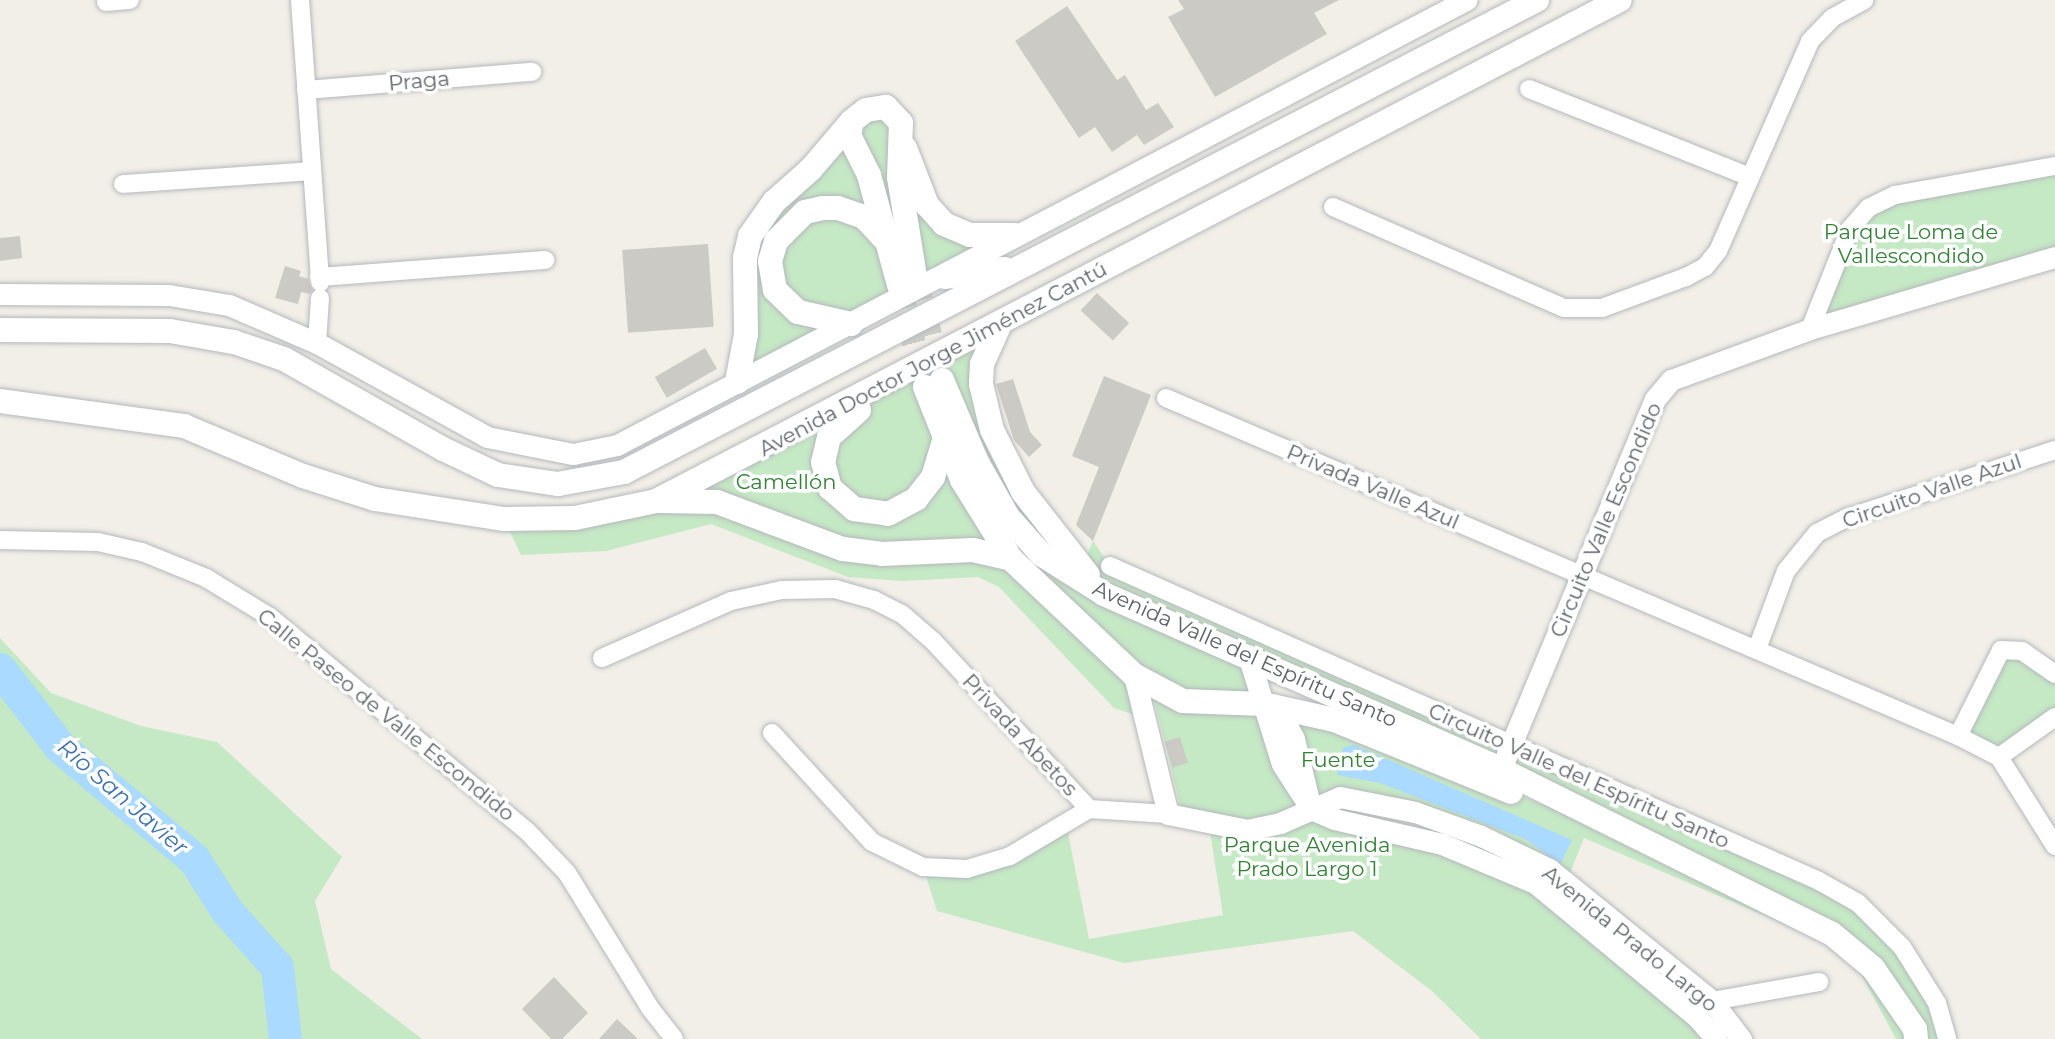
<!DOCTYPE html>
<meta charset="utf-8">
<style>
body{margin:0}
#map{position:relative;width:2055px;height:1039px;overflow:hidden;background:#f1efe8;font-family:Montserrat,sans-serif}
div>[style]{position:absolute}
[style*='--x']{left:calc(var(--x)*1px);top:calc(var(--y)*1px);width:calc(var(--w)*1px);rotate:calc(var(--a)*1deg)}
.green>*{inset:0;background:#c5e8c5}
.water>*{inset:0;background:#aadaff}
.river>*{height:33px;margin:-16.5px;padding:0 16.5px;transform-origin:16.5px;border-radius:16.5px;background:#aadaff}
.building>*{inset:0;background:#cccac5;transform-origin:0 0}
.secondary-tunnel>*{height:24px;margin-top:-12px;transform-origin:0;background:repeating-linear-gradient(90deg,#ccccc8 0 24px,transparent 0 36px)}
.roads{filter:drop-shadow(0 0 2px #b5b8bc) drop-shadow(0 0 2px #b5b8bc)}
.minor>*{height:18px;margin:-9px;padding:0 9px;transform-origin:9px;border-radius:9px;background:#fff}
.tertiary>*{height:21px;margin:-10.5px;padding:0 10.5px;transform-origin:10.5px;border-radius:10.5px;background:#fff}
.secondary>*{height:24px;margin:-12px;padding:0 12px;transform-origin:12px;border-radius:12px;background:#fff}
span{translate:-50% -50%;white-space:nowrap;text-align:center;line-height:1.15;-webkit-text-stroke:7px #fff;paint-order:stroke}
.street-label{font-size:21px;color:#5f6368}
.park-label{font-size:21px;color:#348238}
.water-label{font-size:23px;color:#4174aa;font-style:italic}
</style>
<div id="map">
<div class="green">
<div style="clip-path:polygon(886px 107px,944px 224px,1015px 235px,737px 382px,761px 216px)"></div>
<div style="clip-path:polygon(2055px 166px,2055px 257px,1810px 329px,1868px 208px)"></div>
<div style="clip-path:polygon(evenodd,999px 326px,985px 408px,1082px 567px,1093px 541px,1110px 566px,1819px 881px,1902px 947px,1947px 1039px,1896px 1039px,1862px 976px,1828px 943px,1584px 838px,1566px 883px,1549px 869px,1340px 796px,1312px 808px,1508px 870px,1716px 1039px,1481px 1039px,1432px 991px,1353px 931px,1124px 963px,937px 911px,923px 867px,967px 869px,1066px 823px,1089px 939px,1223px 915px,1209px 825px,1183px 817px,1151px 686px,1147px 719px,1114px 708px,999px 587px,978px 577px,902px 581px,848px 577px,711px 524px,606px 551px,521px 555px,504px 519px,656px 501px,899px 378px,925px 387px,942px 380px,955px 349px,999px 326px,1249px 656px,1590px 818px,1539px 803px,1334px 720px,1263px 704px,1249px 656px)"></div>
<div style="clip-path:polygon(0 638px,51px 693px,141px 726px,217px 742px,342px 857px,315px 901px,331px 969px,422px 1039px,0 1039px)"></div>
<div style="clip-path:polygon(1998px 642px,2055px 682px,2055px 719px,1999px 755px,1961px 734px)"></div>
</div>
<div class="water">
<div style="clip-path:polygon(1354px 745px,1572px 840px,1560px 865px,1527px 840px,1380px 783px,1337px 775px,1343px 748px)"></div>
</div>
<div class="river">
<div style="--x:0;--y:669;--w:98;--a:52.4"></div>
<div style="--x:60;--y:747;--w:175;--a:39.9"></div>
<div style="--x:194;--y:859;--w:62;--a:57.6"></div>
<div style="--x:227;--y:911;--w:75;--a:48.2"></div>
<div style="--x:277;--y:967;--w:72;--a:83.7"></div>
</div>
<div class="building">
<div style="clip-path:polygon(1178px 0,1339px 0,1314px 13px,1327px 34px,1215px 97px,1168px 17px,1184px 9px)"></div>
<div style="clip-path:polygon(1067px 6px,1117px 80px,1125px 75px,1146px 110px,1158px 103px,1174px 127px,1144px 145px,1137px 135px,1112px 152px,1095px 127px,1079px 138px,1015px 41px)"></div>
<div style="clip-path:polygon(20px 236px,22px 258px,0 261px,0 238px)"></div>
<div style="left:708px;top:244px;width:83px;height:86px;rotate:86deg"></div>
<div style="clip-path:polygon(285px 266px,301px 271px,299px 276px,308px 279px,312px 290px,310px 294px,301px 292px,298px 304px,275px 298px)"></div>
<div style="left:1097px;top:293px;width:44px;height:24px;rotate:43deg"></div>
<div style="left:705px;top:348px;width:24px;height:58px;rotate:60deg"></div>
<div style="clip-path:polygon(1104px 376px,1151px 395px,1093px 541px,1076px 525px,1099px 467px,1072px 456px)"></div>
<div style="clip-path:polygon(1013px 379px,1030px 432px,1042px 445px,1029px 457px,1014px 440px,996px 384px)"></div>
<div style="left:1180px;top:737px;width:27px;height:16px;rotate:73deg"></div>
<div style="clip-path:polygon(554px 977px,588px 1013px,562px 1039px,551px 1039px,522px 1009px)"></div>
<div style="clip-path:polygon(617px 1019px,638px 1039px,599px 1039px)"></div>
</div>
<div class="secondary-tunnel">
<div style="--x:915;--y:277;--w:102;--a:75.3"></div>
<div style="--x:899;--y:285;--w:101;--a:75.7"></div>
</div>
<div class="roads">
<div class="minor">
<div style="--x:300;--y:0;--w:283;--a:85.9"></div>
<div style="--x:106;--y:2;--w:24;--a:-5"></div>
<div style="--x:1529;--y:89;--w:238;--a:21.7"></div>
<div style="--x:306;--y:90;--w:227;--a:-4.6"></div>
<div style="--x:123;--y:184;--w:189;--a:-3.9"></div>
<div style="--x:1333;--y:207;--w:252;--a:23.6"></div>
<div style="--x:1564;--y:308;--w:38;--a:0"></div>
<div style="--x:1602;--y:308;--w:90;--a:-20.3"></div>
<div style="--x:1686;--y:277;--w:21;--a:-28"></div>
<div style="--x:1705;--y:267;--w:21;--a:-51"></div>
<div style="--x:1718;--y:251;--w:229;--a:-66.3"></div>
<div style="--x:1810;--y:41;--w:32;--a:-46"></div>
<div style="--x:1832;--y:18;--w:37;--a:-29"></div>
<div style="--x:319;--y:277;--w:227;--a:-4.3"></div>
<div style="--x:1810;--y:329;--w:108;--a:-68.2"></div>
<div style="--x:1850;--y:229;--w:28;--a:-49"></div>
<div style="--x:1868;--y:208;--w:30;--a:-26"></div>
<div style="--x:1895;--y:195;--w:163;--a:-10.3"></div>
<div style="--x:317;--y:343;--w:45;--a:-86.2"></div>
<div style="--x:1166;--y:398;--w:861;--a:23.11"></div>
<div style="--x:1958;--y:736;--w:46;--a:27.1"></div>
<div style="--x:1999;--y:757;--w:105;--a:57.8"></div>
<div style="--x:0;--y:540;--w:98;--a:1.2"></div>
<div style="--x:98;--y:542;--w:45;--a:12.8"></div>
<div style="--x:142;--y:552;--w:69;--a:22.1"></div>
<div style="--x:206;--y:578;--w:75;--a:31.4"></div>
<div style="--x:270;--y:617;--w:334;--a:39.8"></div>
<div style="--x:527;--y:831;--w:58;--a:46.4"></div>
<div style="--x:567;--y:873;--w:158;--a:58.4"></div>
<div style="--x:650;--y:1008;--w:39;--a:52"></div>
<div style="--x:1110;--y:566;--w:776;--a:23.95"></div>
<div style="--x:1819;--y:881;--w:45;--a:29.4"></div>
<div style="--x:1858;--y:903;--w:62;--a:45"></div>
<div style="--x:1902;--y:947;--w:66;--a:58"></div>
<div style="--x:1937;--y:1003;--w:37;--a:74"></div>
<div style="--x:1757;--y:649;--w:83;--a:-69.6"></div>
<div style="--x:1786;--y:571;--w:49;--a:-50.8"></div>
<div style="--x:1817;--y:533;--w:34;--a:-27"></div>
<div style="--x:1847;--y:518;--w:219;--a:-18.1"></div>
<div style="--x:602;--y:658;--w:141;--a:-23.8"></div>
<div style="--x:731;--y:601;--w:52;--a:-12.2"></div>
<div style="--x:782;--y:590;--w:53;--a:-1.1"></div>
<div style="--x:835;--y:589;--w:41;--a:15.8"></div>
<div style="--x:874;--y:600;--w:31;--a:27"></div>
<div style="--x:902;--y:614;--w:41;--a:41.1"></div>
<div style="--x:933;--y:641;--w:229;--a:47.1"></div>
<div style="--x:772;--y:733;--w:148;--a:47.5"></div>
<div style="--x:872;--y:842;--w:57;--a:26.1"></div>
<div style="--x:923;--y:867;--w:44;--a:2.6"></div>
<div style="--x:967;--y:869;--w:45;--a:-16.8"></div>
<div style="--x:1010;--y:856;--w:92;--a:-30.7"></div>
<div style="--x:1958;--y:736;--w:96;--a:-63.4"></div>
<div style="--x:2001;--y:650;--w:21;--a:3"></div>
<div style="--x:2022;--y:651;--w:40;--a:34.9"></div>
<div style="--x:1999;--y:757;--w:69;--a:-35.5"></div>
<div style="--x:1089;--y:809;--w:79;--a:3.6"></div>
<div style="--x:1712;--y:1001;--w:109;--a:-10.1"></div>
</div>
<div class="tertiary">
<div style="--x:0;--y:294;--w:169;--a:0.3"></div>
<div style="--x:169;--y:295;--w:61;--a:9.5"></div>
<div style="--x:229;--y:305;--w:96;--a:23.4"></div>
<div style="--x:317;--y:343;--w:194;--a:28.9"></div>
<div style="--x:487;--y:437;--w:88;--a:11.2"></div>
<div style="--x:573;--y:454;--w:45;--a:-11.6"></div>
<div style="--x:617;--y:445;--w:959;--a:-27.66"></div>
<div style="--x:1248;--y:655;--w:114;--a:72.7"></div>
<div style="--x:1282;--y:764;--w:54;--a:57.2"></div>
<div style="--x:1311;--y:809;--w:25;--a:23"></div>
<div style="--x:1334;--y:819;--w:111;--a:13"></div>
<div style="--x:1442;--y:844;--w:101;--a:22.8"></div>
<div style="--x:1535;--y:883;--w:210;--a:39.6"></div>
<div style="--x:1697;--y:1017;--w:29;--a:49"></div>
<div style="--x:1134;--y:675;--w:143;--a:76.3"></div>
<div style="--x:1168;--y:814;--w:81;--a:11.4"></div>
<div style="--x:1247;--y:830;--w:34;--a:-12"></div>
<div style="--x:1280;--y:823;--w:65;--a:-23.4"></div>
<div style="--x:1340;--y:797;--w:76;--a:11.3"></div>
<div style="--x:1415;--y:812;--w:70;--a:20"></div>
<div style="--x:1481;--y:836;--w:76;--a:25.9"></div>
<div style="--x:1549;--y:869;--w:210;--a:39"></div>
<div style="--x:1712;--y:1001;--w:48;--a:52.7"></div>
<div style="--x:1263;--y:704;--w:26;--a:37"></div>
<div style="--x:1284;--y:720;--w:21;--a:62"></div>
<div style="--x:1294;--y:739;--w:72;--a:76.3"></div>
<div style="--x:1503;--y:764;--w:395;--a:-67.4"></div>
<div style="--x:1655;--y:399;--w:25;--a:-50"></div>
<div style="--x:1671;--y:380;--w:148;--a:-20.1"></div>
<div style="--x:1810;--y:329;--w:255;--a:-16.4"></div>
</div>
<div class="secondary">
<div style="--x:905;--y:148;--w:61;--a:68.9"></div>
<div style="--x:927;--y:205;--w:25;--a:48"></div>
<div style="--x:944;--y:224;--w:28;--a:23"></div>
<div style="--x:970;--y:235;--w:45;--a:0"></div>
<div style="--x:944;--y:277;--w:61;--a:-7.6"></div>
<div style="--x:899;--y:285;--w:114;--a:-105.3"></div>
<div style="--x:869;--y:175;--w:45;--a:-116.6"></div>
<div style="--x:849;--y:135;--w:14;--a:-78"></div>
<div style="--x:852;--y:121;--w:18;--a:-38"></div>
<div style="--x:866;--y:110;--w:20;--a:-9"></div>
<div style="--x:886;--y:107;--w:22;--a:47"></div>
<div style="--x:901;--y:123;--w:54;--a:92.1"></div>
<div style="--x:899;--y:177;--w:101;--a:80.9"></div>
<div style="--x:851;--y:324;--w:54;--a:-167.2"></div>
<div style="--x:798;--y:312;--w:32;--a:-136"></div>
<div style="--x:775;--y:290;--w:29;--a:-100"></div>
<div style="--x:770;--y:261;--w:21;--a:-73"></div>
<div style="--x:776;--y:241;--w:41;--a:-45"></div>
<div style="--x:805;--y:212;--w:18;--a:-13"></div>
<div style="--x:823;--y:208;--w:15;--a:0"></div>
<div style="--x:838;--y:208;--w:28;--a:19"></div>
<div style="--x:864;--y:217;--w:33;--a:47"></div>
<div style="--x:999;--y:326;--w:42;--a:114.1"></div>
<div style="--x:982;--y:364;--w:20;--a:93"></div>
<div style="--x:981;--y:384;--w:47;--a:76.6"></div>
<div style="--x:992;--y:430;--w:69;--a:63.4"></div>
<div style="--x:1023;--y:492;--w:105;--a:51.9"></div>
<div style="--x:0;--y:330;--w:170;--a:0.3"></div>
<div style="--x:170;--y:331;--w:65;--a:9.8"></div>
<div style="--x:234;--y:342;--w:53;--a:18.8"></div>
<div style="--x:284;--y:359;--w:183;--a:29.5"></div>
<div style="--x:443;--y:449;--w:61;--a:25.3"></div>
<div style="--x:498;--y:475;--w:61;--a:8.5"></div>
<div style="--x:558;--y:484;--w:67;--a:-10.3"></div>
<div style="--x:624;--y:472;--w:1028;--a:-27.34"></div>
<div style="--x:942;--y:380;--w:89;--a:66.9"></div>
<div style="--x:977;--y:462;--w:63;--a:60.6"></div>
<div style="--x:1008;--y:517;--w:50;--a:48.3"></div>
<div style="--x:1041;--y:554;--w:75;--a:32.4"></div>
<div style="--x:1104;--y:594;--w:433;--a:23.8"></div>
<div style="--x:1500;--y:769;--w:369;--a:26.4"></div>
<div style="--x:1831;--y:933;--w:55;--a:39.8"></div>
<div style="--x:1873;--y:968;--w:74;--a:55.5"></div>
<div style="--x:1915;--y:1029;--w:10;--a:84"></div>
<div style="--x:737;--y:382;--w:49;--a:-79.4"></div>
<div style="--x:746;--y:334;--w:76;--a:-90.8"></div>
<div style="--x:745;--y:258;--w:23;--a:-77"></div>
<div style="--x:750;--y:236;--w:42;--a:-54.8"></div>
<div style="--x:774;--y:202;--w:50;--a:-41.7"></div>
<div style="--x:811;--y:169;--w:63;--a:-49.5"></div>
<div style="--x:925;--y:387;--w:100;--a:68.3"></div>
<div style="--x:962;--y:480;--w:93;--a:58.2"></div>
<div style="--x:1011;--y:559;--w:169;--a:43.3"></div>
<div style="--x:1134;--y:675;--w:55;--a:28"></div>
<div style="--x:1183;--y:701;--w:80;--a:2.1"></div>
<div style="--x:1263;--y:704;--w:73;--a:12.7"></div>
<div style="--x:1334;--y:720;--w:191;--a:22.1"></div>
<div style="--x:0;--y:401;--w:186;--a:7.7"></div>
<div style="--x:184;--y:426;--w:129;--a:22.8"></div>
<div style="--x:303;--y:476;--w:76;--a:17.7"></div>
<div style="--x:375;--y:499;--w:131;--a:8.8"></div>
<div style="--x:504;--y:519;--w:71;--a:-0.8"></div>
<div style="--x:575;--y:518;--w:83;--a:-11.9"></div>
<div style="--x:656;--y:501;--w:1086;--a:-27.46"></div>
<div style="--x:859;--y:410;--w:40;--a:138"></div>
<div style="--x:829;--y:437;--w:26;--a:103"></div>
<div style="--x:823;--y:462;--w:27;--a:75"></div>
<div style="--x:830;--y:488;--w:32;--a:41"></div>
<div style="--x:854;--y:509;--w:34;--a:8"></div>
<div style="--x:888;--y:514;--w:32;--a:-28"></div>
<div style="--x:916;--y:499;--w:28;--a:-52"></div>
<div style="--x:933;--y:477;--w:39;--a:-73"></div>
<div style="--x:660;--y:501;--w:57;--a:1"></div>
<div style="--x:717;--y:502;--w:134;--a:20.5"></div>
<div style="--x:843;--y:549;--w:38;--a:7"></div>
<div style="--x:881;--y:554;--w:92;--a:-2.5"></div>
<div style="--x:973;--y:550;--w:39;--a:13"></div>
</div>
</div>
<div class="street-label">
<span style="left:419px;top:81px;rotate:-5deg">Praga</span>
<span style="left:933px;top:359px;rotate:-28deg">Avenida Doctor Jorge Jiménez Cantú</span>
<span style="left:1373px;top:487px;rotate:23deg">Privada Valle Azul</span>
<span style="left:1932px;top:491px;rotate:-19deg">Circuito Valle Azul</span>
<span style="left:1606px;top:520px;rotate:-67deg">Circuito Valle Escondido</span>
<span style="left:1245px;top:654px;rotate:24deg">Avenida Valle del Espíritu Santo</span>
<span style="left:386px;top:715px;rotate:39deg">Calle Paseo de Valle Escondido</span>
<span style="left:1020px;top:735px;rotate:47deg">Privada Abetos</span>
<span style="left:1579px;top:776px;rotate:24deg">Circuito Valle del Espíritu Santo</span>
<span style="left:1630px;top:939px;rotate:39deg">Avenida Prado Largo</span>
</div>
<div class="park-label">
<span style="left:1911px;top:244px">Parque Loma de<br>Vallescondido</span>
<span style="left:786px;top:482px">Camellón</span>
<span style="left:1338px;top:760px">Fuente</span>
<span style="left:1307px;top:857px">Parque Avenida<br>Prado Largo 1</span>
</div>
<div class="water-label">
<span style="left:123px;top:797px;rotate:41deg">Río San Javier</span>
</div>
</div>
